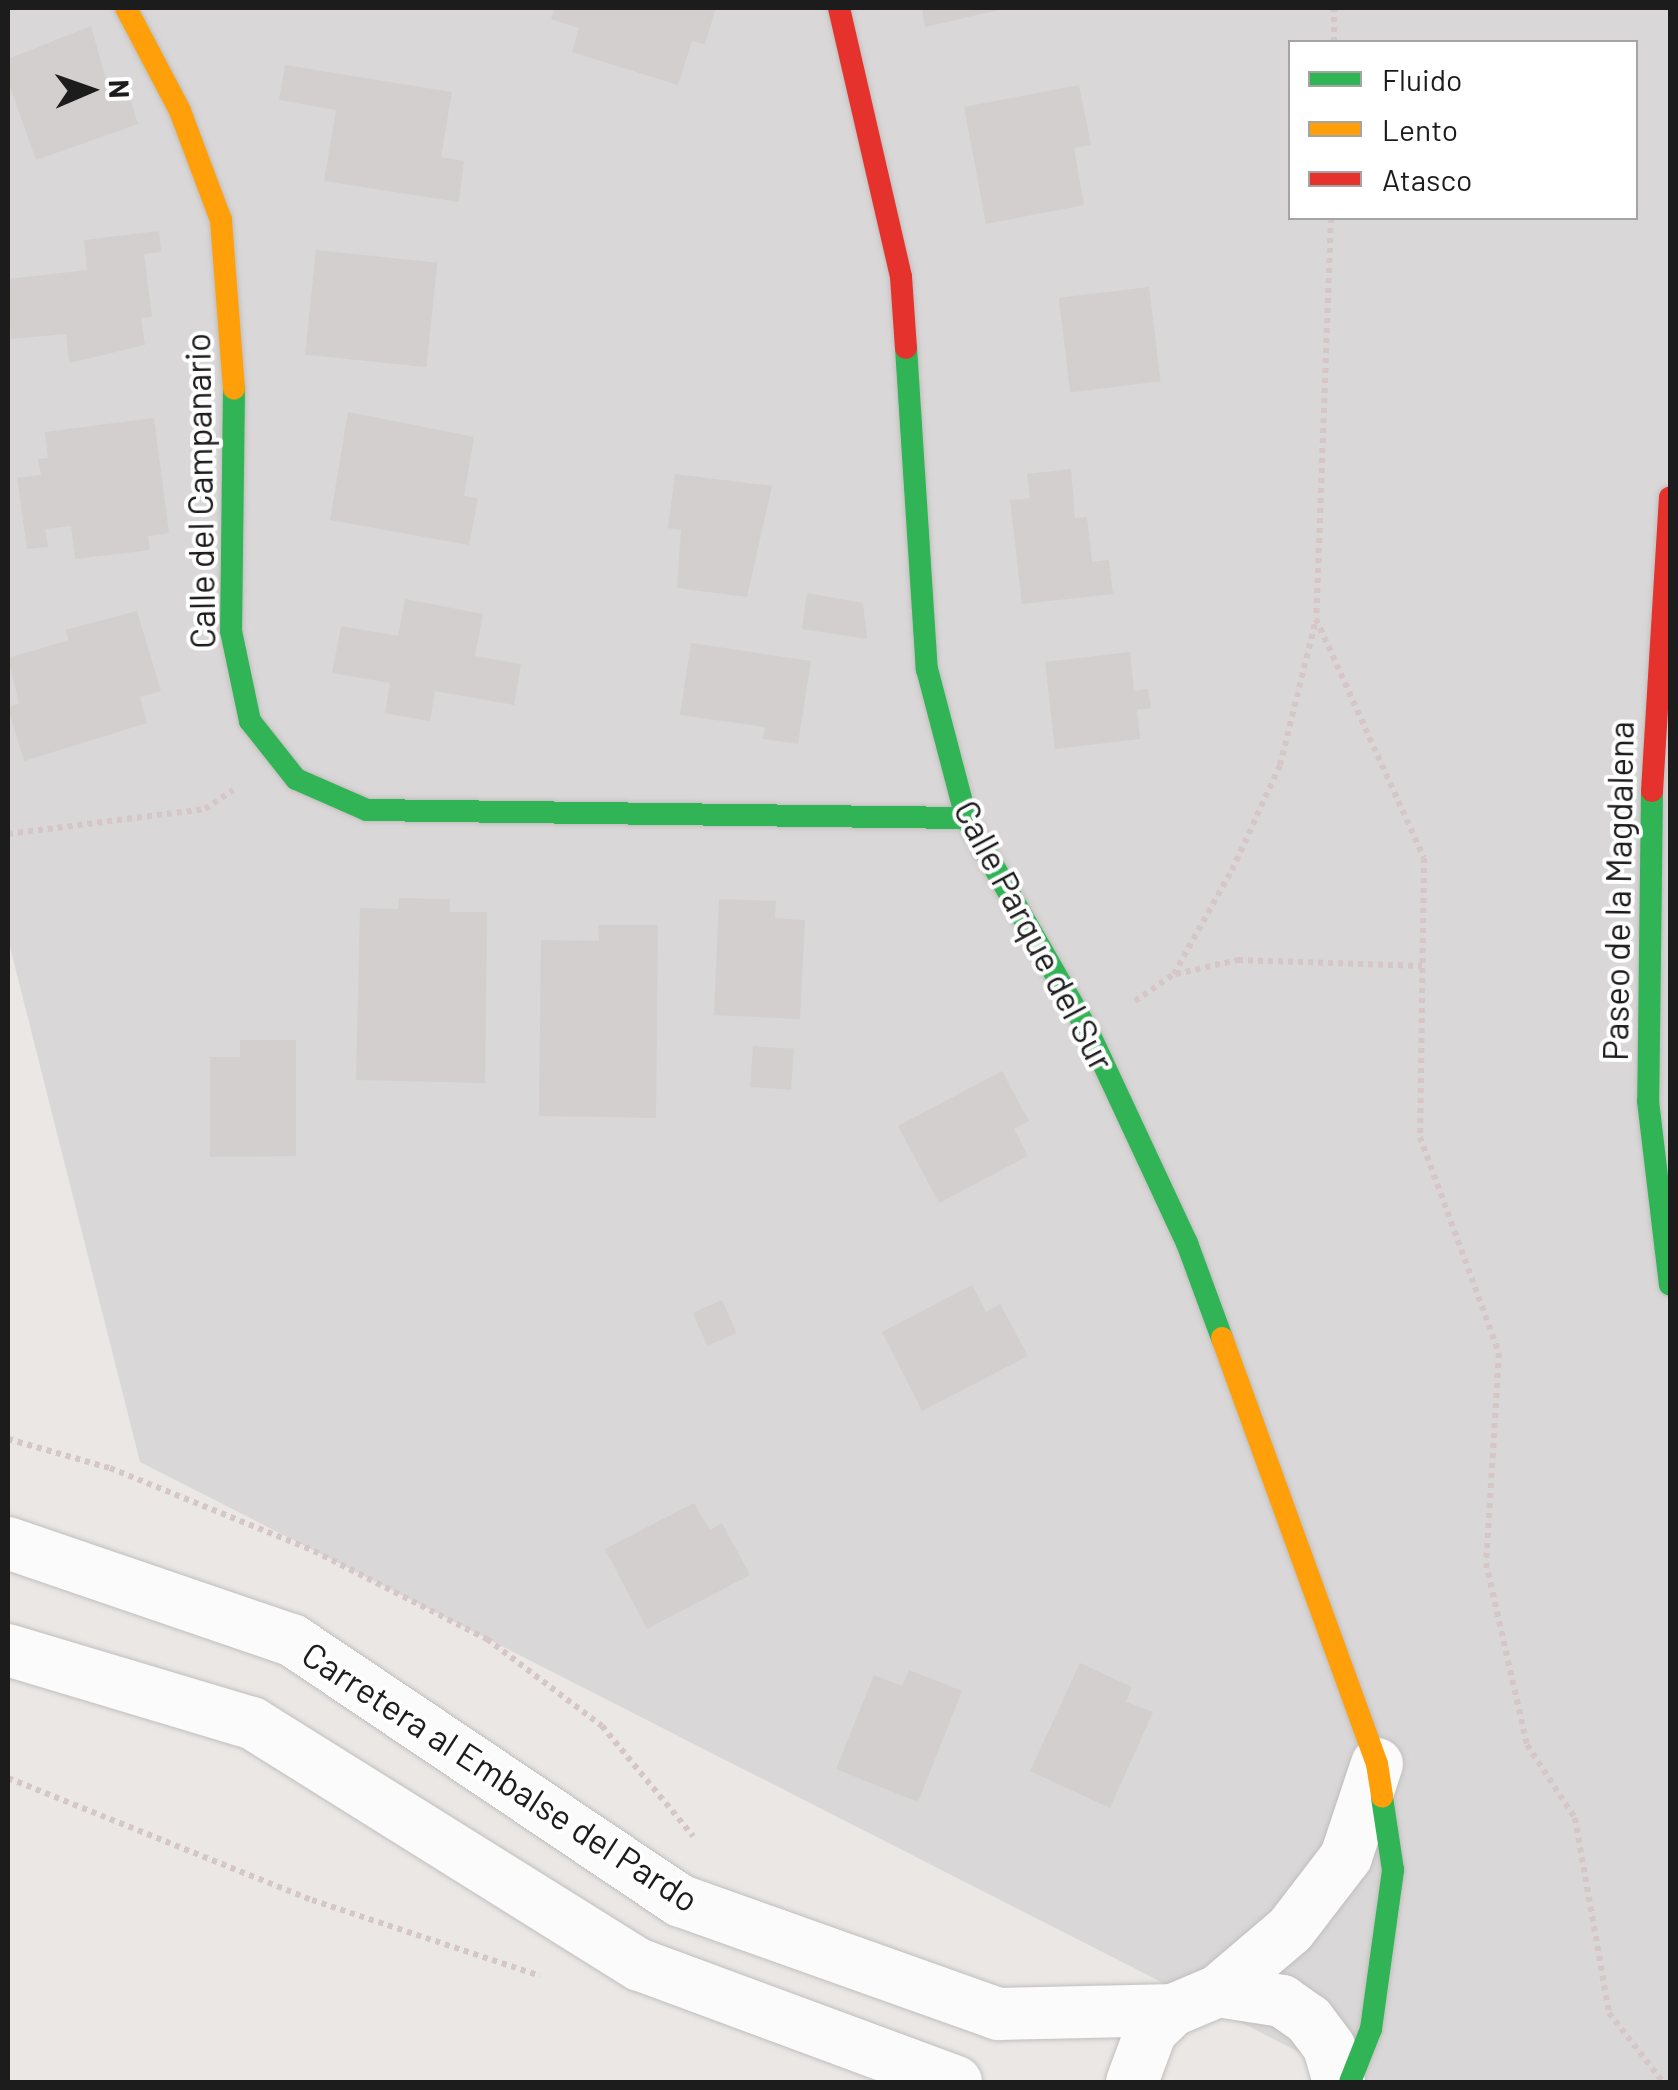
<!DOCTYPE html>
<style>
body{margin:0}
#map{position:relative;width:1678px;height:2090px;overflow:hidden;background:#eae7e5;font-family:Barlow,sans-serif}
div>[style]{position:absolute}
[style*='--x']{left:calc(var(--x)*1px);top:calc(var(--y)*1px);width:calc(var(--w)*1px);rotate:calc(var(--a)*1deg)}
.residential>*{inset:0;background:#d9d7d7}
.building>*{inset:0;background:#d3cfce;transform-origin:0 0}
.path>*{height:6px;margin-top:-3px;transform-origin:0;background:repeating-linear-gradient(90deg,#d5c6c7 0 5px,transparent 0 10px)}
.roads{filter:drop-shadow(0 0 2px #c0bebd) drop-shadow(0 0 2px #c0bebd)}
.street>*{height:52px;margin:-26px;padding:0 26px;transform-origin:26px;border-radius:26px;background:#fcfbfb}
.fast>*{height:22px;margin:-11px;padding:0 11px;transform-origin:11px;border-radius:11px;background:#30b455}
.slow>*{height:22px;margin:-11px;padding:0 11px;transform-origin:11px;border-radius:11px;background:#ff9f0a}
.jam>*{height:22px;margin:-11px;padding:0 11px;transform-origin:11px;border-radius:11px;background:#e5322d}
span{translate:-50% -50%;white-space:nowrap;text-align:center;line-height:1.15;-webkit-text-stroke:8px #fff;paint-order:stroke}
.street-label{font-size:35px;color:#1c1c1c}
.frame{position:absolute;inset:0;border:10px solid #1c1c1c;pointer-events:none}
.legend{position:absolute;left:1288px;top:40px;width:350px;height:180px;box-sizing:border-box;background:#fff;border:2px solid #a4a4a4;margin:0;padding:12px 18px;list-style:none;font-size:30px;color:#1c1c1c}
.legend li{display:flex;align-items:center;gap:20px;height:50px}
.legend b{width:50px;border:2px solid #a4a4a4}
.north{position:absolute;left:40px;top:40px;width:100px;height:100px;-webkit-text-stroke:8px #fff;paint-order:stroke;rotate:88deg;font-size:28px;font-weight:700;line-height:40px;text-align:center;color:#1c1c1c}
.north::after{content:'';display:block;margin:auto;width:35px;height:45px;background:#1c1c1c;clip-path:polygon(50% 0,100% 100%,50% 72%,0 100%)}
</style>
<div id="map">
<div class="residential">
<div style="clip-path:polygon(evenodd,8px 8px,1670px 8px,1670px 2082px,1358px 2082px,140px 1462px,8px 939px,8px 8px,1290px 42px,1636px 42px,1636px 218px,1290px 218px,1290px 42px)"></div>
</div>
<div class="building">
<div style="clip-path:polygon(555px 8px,716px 8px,705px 44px,692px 41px,678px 85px,572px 52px,579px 28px,551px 19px)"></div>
<div style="clip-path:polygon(922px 8px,1002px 8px,1003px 9px,925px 27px)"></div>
<div style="clip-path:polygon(91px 26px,107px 83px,123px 76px,138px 124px,36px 160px,8px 81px,8px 59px)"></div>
<div style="clip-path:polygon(285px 65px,452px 92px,441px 157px,464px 161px,459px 202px,324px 181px,336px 110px,279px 100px)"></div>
<div style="clip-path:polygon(1079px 85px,1091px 145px,1074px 148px,1084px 205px,986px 224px,964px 107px)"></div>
<div style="clip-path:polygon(159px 231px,161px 252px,144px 254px,152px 317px,141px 318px,145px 345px,69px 363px,66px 334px,11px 339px,8px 279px,87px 270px,84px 240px)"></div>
<div style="left:316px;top:250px;width:122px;height:105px;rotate:6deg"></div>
<div style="left:1149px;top:287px;width:95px;height:91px;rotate:83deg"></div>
<div style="clip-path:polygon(348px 412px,474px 437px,464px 496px,478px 498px,469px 545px,330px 520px)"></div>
<div style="clip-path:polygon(154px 418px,169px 533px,148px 536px,150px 550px,75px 559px,71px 526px,45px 529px,48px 547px,27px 549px,17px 478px,41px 475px,38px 459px,48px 458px,45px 432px)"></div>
<div style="clip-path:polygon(1071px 469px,1075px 518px,1087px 517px,1092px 562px,1109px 560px,1113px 594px,1022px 604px,1010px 500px,1030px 498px,1027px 474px)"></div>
<div style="clip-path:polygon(675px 474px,772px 486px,747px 597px,677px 588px,681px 530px,668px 528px)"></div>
<div style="clip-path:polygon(807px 593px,863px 603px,867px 639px,802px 629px)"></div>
<div style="clip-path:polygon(405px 599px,483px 614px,475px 656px,521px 664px,514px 705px,435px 691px,430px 721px,385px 713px,390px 683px,332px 673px,341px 626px,398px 636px)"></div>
<div style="clip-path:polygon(137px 611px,161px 691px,140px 697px,147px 723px,24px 761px,8px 708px,19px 703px,8px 658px,69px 640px,65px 630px)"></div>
<div style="clip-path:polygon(691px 643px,811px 661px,798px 744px,763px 739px,765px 727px,680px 715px)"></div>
<div style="clip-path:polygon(1130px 652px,1134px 691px,1148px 689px,1151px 708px,1137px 710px,1140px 739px,1055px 749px,1045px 662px)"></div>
<div style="clip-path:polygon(399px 898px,450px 899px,450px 912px,487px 912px,485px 1083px,356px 1080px,360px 908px,398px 909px)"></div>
<div style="clip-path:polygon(719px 899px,776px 901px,775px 918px,805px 920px,800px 1019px,714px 1015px)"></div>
<div style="clip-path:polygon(598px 925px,658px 925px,656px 1118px,539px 1116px,541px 940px,599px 941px)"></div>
<div style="clip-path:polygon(240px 1040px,296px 1040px,296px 1156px,210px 1157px,210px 1057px,240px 1057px)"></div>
<div style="left:753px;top:1046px;width:41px;height:41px;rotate:4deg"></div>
<div style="clip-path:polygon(1002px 1071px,1029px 1121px,1014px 1129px,1028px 1156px,939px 1203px,898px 1126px)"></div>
<div style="clip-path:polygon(972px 1285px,986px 1312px,1000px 1304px,1028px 1356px,922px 1411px,882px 1332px)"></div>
<div style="left:722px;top:1300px;width:36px;height:32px;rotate:66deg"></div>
<div style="clip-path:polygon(694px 1503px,710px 1530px,722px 1523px,750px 1575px,647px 1629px,605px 1549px)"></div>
<div style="clip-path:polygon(1080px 1663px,1132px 1687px,1126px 1702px,1153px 1712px,1110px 1808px,1030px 1771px)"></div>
<div style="clip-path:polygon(909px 1670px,962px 1691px,918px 1802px,836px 1769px,874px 1675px,902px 1686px)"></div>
</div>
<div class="path">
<div style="--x:1334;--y:42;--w:34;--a:-90"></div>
<div style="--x:1331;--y:218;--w:401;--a:92.1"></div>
<div style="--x:1316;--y:619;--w:262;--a:65.7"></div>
<div style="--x:1424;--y:858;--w:279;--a:90.8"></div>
<div style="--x:1420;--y:1137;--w:230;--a:69.9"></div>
<div style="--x:1499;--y:1353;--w:210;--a:93.5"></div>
<div style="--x:1486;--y:1563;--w:187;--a:77.3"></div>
<div style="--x:1527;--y:1745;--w:87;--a:56.7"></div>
<div style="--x:1575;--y:1818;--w:198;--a:80.1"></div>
<div style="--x:1609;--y:2013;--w:88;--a:52"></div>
<div style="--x:8;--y:834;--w:199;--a:-7.2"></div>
<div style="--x:205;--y:809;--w:34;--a:-34"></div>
<div style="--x:1176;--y:974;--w:64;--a:-12.7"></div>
<div style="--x:1238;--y:960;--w:184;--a:1.9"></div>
<div style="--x:1135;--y:1001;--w:47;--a:-34.7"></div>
<div style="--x:1174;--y:974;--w:119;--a:-60.9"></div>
<div style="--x:1232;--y:870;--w:115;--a:-65.4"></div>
<div style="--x:1280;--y:765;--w:150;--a:-76.1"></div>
<div style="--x:8;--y:1439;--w:106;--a:15.9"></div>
<div style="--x:110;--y:1468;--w:220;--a:22.1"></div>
<div style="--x:314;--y:1551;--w:194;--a:27"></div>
<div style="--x:487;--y:1639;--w:144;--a:37.1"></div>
<div style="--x:602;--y:1726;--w:143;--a:50.4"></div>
<div style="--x:8;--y:1778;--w:328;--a:21.9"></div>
<div style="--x:312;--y:1900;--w:240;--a:18.4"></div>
</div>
<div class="roads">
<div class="street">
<div style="--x:8;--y:1543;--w:300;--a:18.9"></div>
<div style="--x:292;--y:1640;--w:468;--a:33.9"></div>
<div style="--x:681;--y:1901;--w:337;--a:19.6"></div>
<div style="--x:999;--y:2014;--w:174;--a:-1.3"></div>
<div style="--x:8;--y:1650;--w:255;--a:16.7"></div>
<div style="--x:252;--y:1723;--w:457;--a:32"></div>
<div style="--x:640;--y:1965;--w:337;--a:20.3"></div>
<div style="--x:1218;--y:1991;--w:94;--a:-40.3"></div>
<div style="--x:1290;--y:1930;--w:92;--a:-52.5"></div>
<div style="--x:1346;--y:1857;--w:98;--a:-71.6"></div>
<div style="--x:1132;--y:2082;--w:54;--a:-69.6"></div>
<div style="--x:1151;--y:2031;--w:30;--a:-44"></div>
<div style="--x:1173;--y:2010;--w:49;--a:-22.9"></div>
<div style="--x:1218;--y:1991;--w:65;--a:8.9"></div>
<div style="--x:1282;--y:2001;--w:33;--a:35"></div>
<div style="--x:1309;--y:2020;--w:34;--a:53"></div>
<div style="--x:1329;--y:2047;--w:36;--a:74"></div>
</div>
<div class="fast">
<div style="--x:906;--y:348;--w:322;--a:86.3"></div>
<div style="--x:927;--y:669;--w:154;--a:75.3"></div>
<div style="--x:966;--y:818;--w:248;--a:60.2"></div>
<div style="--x:1089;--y:1033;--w:232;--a:65"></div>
<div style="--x:1187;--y:1243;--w:101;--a:69.8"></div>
<div style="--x:234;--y:389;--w:242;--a:90.7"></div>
<div style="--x:231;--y:631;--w:92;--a:78.1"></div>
<div style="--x:250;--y:721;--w:74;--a:51.6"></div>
<div style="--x:296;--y:779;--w:77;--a:23.6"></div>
<div style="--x:367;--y:810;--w:599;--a:0.77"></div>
<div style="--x:1652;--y:791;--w:310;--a:90.7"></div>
<div style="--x:1648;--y:1101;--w:185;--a:83.2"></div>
<div style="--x:1350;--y:2082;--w:57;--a:-68.4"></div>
<div style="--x:1371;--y:2029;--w:161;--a:-82.1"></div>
<div style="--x:1393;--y:1870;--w:74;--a:-98.6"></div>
</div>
<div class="slow">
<div style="--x:126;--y:8;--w:116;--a:62.3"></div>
<div style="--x:180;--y:111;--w:116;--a:69.4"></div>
<div style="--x:221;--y:220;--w:169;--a:85.6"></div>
<div style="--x:1222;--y:1338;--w:453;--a:70"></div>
<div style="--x:1377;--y:1764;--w:33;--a:81"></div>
</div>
<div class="jam">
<div style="--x:839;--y:8;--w:276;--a:77"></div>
<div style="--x:901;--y:277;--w:71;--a:86"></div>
<div style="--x:1652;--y:791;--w:294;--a:-86.5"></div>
</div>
</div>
<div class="street-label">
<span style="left:199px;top:491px;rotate:-91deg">Calle del Campanario</span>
<span style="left:1617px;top:891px;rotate:-89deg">Paseo de la Magdalena</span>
<span style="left:1035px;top:935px;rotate:62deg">Calle Parque del Sur</span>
<span style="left:501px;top:1776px;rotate:33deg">Carretera al Embalse del Pardo</span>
</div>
<div class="frame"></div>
<ul class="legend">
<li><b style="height:12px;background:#30b455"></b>Fluido</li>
<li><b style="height:12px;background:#ff9f0a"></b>Lento</li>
<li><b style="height:12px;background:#e5322d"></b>Atasco</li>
</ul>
<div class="north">N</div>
</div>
